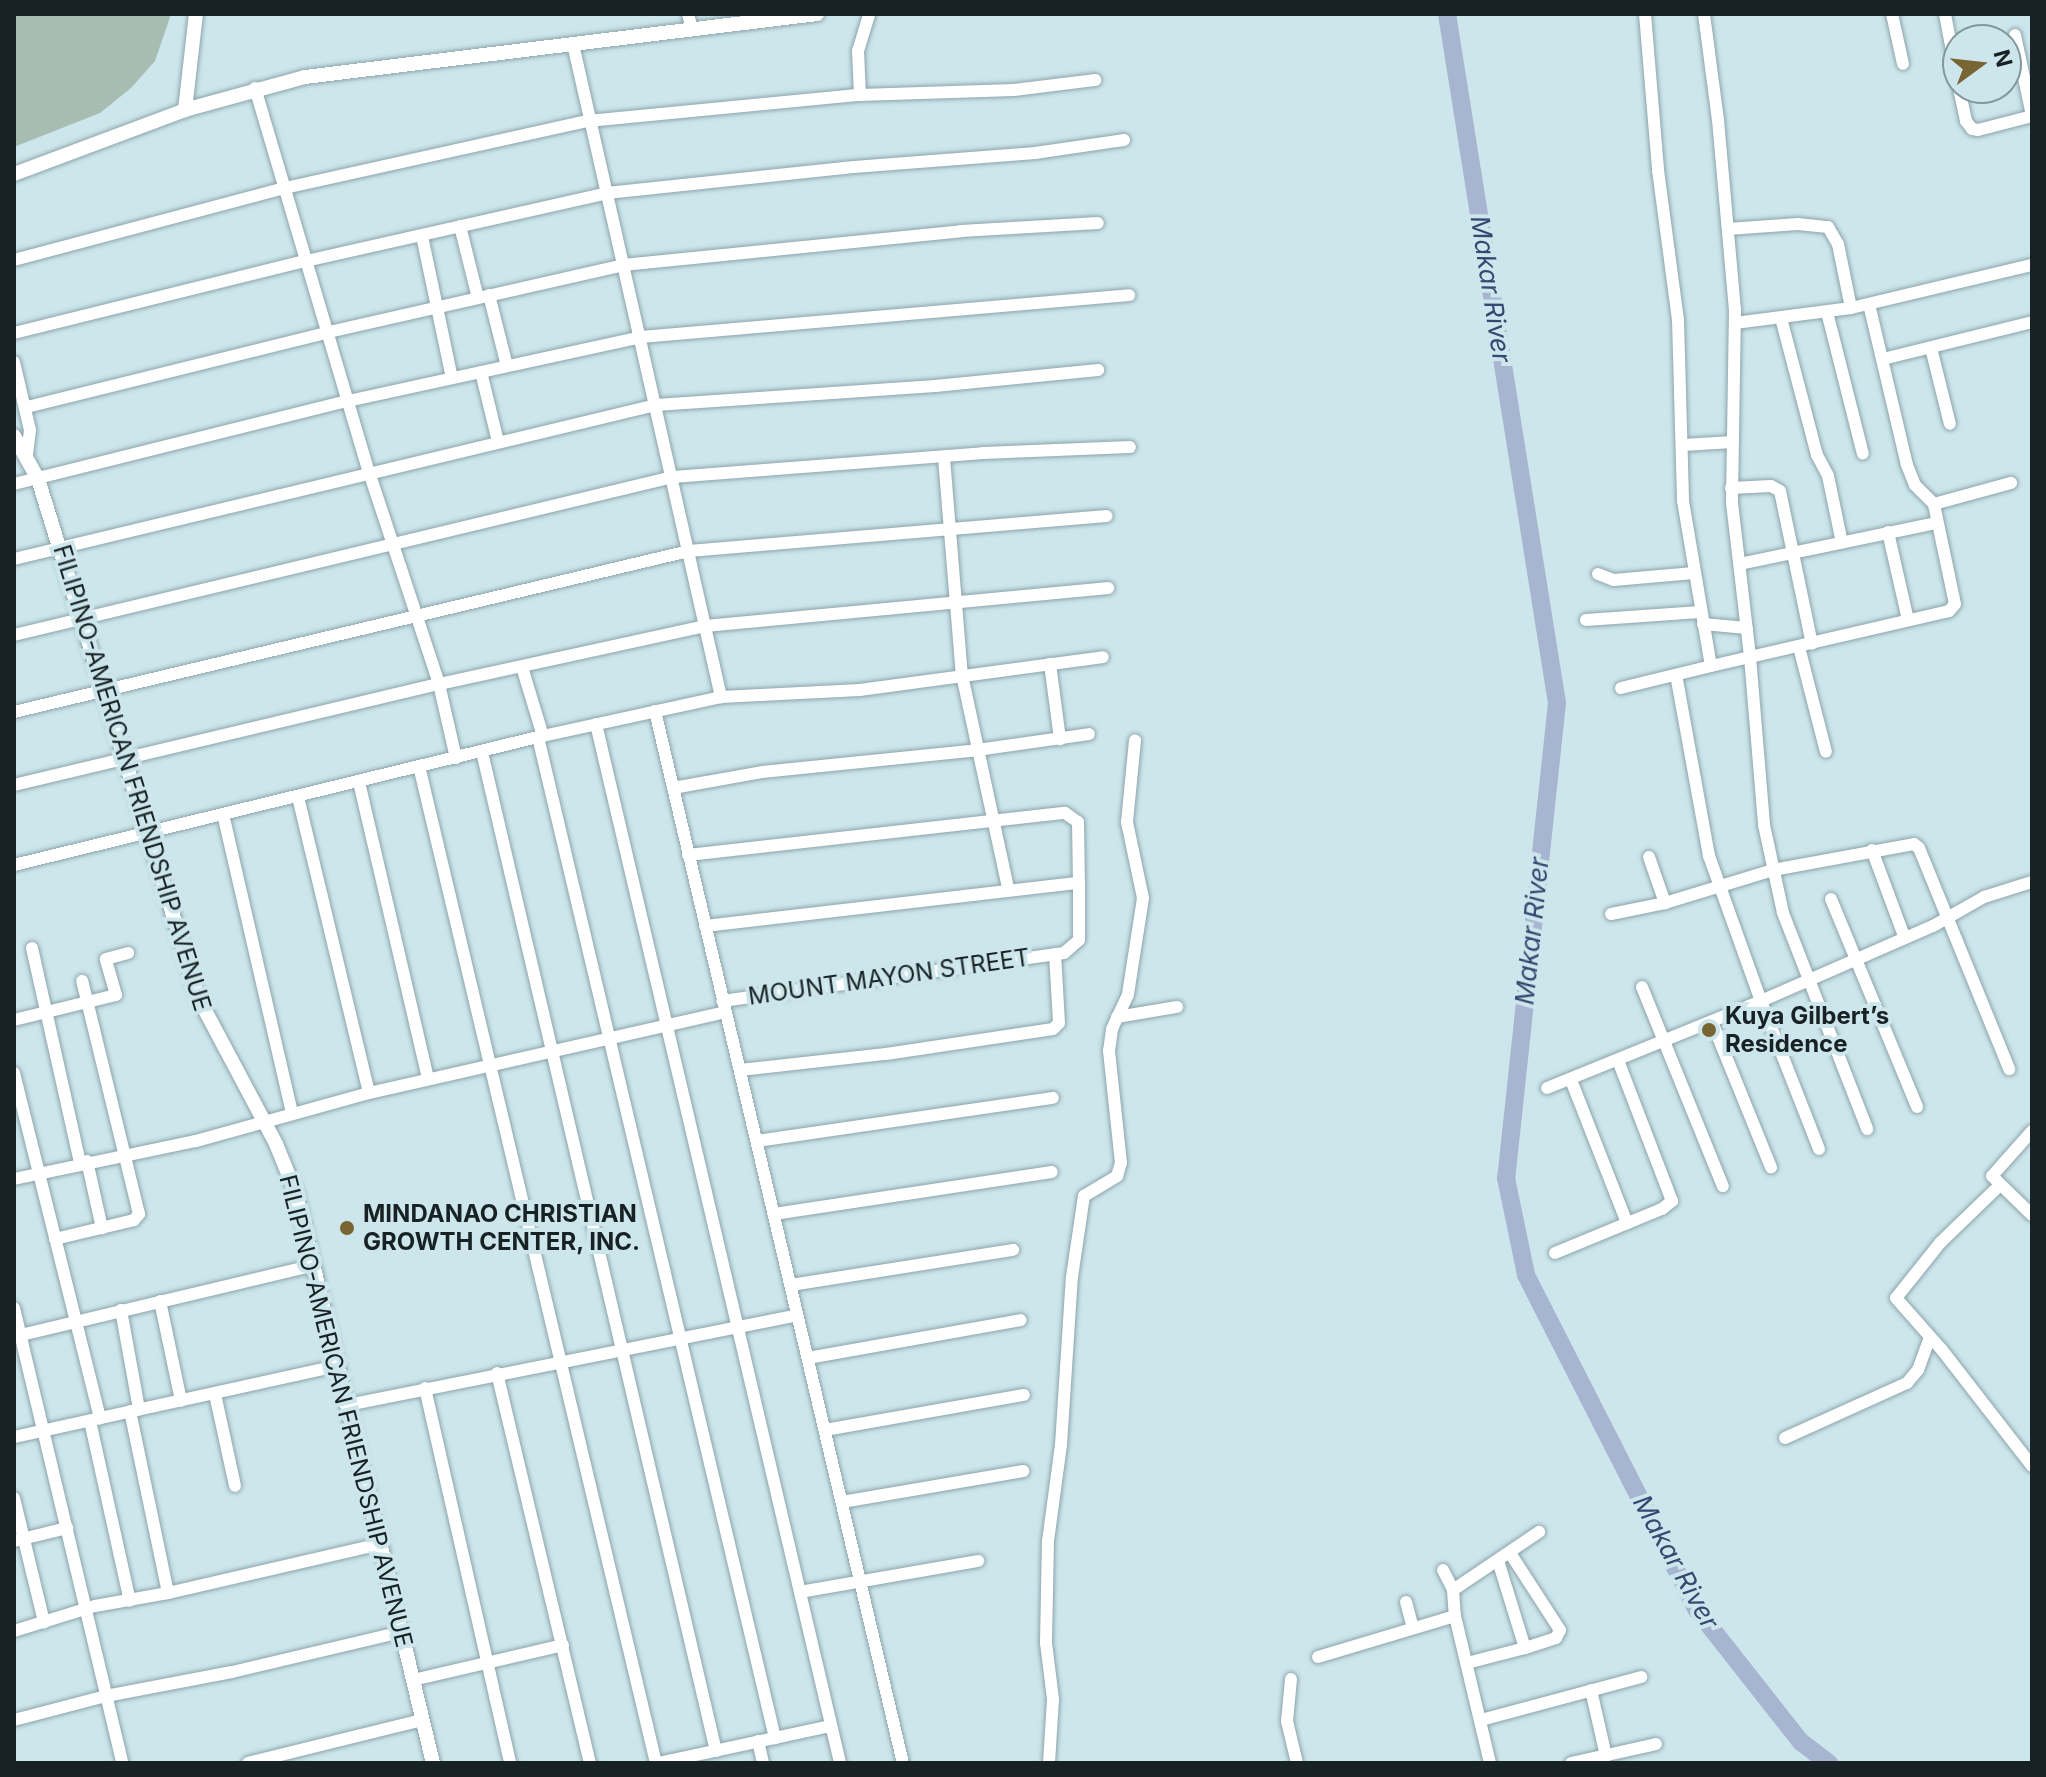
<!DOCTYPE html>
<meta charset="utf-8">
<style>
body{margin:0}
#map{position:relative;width:2046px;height:1777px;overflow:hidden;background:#cce6ec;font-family:Inter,sans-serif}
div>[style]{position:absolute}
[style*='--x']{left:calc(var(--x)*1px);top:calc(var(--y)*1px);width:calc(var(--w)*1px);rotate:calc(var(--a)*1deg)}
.green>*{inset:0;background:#a8bdb2}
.river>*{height:18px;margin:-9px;padding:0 9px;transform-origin:9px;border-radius:9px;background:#a8b5d0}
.roads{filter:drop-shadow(0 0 2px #8ca4aa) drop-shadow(0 0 2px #8ca4aa)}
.minor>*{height:12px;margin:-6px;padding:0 6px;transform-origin:6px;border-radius:6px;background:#fff}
.major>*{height:14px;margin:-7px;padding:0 7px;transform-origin:7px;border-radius:7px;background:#fff}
.dots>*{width:22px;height:22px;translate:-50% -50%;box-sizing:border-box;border:4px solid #cce6ec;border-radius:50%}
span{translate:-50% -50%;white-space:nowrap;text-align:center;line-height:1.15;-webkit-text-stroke:8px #cce6ec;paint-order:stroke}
.street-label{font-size:24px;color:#182224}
.poi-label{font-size:24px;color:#182224;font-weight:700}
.left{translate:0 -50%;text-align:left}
.water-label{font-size:26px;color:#364871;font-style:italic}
.frame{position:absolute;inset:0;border:16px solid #182224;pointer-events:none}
.north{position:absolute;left:1942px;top:24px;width:80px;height:80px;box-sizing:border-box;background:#cce6ec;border:2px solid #84989c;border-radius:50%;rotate:75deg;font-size:22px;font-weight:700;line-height:32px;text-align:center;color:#182224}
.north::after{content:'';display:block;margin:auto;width:28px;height:36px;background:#796433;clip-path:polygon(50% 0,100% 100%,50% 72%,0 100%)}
</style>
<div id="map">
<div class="green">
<div style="clip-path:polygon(14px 14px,171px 14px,155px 61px,131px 88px,100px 113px,14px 147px)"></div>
</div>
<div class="river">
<div style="--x:1447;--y:14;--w:698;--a:80.93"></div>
<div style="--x:1557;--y:703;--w:478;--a:96.1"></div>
<div style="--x:1506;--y:1178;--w:99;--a:78.3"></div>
<div style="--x:1526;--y:1275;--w:376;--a:63"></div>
<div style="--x:1697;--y:1610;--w:168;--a:51.8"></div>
<div style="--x:1801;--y:1742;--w:35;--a:37"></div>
</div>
<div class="roads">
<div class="minor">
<div style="--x:688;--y:14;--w:16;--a:75"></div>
<div style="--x:1645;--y:14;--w:157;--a:85.2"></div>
<div style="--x:1658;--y:170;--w:151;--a:82.4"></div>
<div style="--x:1678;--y:320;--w:181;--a:88.4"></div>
<div style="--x:1683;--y:501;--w:167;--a:80.4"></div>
<div style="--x:1711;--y:666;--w:244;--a:-13"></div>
<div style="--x:1949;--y:611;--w:9;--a:-49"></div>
<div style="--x:1955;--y:604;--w:102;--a:-101.9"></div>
<div style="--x:1934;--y:504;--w:27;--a:-135"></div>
<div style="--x:1915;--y:485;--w:22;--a:-112"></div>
<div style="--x:1907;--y:465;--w:165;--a:-103.3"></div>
<div style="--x:1704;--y:14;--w:107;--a:82.5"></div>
<div style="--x:1718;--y:120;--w:190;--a:84.9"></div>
<div style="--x:1735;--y:309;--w:194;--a:90.9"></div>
<div style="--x:1732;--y:503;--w:155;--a:83.3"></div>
<div style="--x:1750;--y:657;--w:169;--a:85.2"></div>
<div style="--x:1764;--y:825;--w:90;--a:77.8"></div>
<div style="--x:1783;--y:913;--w:232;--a:68.7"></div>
<div style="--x:1892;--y:14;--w:51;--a:77.6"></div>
<div style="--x:1945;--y:14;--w:70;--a:79.3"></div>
<div style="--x:2015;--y:35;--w:83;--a:78.1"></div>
<div style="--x:573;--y:44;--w:670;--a:77.23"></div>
<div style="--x:255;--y:88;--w:401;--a:73.5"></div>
<div style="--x:369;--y:472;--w:223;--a:71.7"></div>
<div style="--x:439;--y:684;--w:76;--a:77.1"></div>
<div style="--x:1959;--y:88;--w:34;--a:78"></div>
<div style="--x:1966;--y:121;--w:10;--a:53"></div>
<div style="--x:1972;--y:129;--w:6;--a:9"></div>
<div style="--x:1978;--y:130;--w:56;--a:-14.5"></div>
<div style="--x:860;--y:95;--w:44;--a:-92.6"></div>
<div style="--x:858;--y:51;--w:39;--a:-73"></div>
<div style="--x:460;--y:226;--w:74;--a:76"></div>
<div style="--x:1728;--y:229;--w:70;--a:-4.1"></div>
<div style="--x:1798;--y:224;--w:30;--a:6"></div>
<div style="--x:1828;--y:227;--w:20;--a:60"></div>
<div style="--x:1838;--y:244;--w:65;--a:78.5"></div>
<div style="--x:422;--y:236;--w:145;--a:78.1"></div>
<div style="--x:14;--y:260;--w:280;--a:-14.9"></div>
<div style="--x:285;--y:188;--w:310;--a:-12.5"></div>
<div style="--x:588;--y:121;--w:273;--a:-5.5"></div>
<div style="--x:860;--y:95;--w:154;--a:-1.9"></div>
<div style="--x:1014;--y:90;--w:82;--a:-7"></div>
<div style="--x:489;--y:295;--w:73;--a:75.8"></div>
<div style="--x:1827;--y:312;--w:146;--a:75.8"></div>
<div style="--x:1781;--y:318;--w:142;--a:75.3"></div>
<div style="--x:1817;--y:455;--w:24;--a:62"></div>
<div style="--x:1828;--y:476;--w:68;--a:78.2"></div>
<div style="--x:1735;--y:323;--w:117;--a:-7.4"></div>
<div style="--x:1851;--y:308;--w:186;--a:-13.4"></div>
<div style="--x:14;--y:333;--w:301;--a:-13.9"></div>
<div style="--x:306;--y:261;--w:309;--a:-12.7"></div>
<div style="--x:607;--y:193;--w:248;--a:-6"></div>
<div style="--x:854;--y:167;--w:182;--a:-4.4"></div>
<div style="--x:1035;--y:153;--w:90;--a:-8.3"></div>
<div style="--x:1931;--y:348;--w:78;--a:76"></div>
<div style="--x:1883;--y:359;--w:154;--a:-13.9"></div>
<div style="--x:14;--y:362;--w:70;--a:76.8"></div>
<div style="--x:30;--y:430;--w:26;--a:97"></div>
<div style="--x:481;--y:372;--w:72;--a:76.3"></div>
<div style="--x:27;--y:407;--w:311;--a:-13.9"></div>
<div style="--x:329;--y:332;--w:302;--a:-12.8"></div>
<div style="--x:623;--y:265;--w:340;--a:-5.7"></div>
<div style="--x:961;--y:231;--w:137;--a:-3.3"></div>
<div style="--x:1683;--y:445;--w:50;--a:-3.4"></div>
<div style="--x:944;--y:458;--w:218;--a:85.3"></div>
<div style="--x:962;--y:675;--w:218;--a:77.8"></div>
<div style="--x:14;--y:484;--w:344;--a:-14"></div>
<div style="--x:348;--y:401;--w:300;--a:-12.3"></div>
<div style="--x:641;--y:337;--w:490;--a:-4.9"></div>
<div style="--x:1731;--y:488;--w:40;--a:-2.9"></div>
<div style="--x:1771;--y:486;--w:10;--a:29"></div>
<div style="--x:1780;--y:491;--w:156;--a:78.2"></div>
<div style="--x:1934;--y:504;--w:80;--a:-15.3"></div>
<div style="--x:1888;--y:532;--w:90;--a:77.2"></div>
<div style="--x:14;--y:559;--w:660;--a:-13.49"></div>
<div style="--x:656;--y:405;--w:280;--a:-3.9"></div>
<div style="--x:935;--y:386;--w:164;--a:-5.6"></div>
<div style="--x:1740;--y:564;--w:201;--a:-11.8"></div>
<div style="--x:1598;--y:574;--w:17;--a:21"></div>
<div style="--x:1614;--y:580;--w:80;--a:-5"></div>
<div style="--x:1586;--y:620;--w:114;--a:-4"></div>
<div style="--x:1703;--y:624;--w:44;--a:5.2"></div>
<div style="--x:14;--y:635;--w:678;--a:-13.48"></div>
<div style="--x:673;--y:477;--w:311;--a:-4.4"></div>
<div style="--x:983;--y:453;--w:147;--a:-2.3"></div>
<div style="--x:1799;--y:647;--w:108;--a:75.6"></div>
<div style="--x:1050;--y:664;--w:76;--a:82.4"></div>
<div style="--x:522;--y:667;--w:72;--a:73.1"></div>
<div style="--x:1621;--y:688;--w:93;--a:-13.7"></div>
<div style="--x:655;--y:711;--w:1081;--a:76.74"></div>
<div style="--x:14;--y:712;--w:694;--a:-13.42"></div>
<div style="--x:689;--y:551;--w:419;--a:-4.8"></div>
<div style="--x:596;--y:724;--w:1067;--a:76.78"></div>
<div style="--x:538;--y:737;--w:1029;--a:76.68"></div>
<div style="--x:482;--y:752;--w:1026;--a:76.82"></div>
<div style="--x:419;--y:766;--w:1025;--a:76.63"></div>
<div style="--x:359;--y:782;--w:305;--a:76.9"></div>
<div style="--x:14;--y:785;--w:437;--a:-13.4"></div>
<div style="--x:439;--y:684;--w:273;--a:-12.3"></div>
<div style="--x:706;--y:626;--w:404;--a:-5.4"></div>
<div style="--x:673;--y:788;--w:90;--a:-10.2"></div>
<div style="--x:762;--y:772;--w:216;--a:-5.8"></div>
<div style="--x:977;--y:750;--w:113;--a:-8.1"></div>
<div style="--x:298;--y:797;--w:304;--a:76.5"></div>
<div style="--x:223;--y:814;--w:307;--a:77"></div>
<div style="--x:1872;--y:850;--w:92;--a:69.6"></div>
<div style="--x:688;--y:855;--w:379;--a:-6.4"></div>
<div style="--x:1065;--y:813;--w:16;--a:35"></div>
<div style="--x:1078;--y:822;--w:61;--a:89.1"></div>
<div style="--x:1649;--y:857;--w:49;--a:70.8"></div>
<div style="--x:14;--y:865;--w:539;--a:-13.73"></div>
<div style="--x:538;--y:737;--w:187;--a:-12.3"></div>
<div style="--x:721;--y:697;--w:139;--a:-2.9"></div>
<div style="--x:860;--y:690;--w:245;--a:-7.7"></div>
<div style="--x:1831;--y:899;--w:225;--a:67.5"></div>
<div style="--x:1611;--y:914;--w:55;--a:-11.5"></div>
<div style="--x:1665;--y:903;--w:113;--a:-17"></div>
<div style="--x:1773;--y:870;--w:143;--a:-10.4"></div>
<div style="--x:1914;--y:844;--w:6;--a:39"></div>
<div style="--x:1919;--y:848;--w:239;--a:67.8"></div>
<div style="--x:705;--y:926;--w:376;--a:-6.6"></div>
<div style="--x:1079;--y:883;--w:57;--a:90"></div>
<div style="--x:1079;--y:940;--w:20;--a:139"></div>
<div style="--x:1064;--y:953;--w:345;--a:172"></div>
<div style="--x:32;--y:948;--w:220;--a:77.4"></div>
<div style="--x:1642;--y:987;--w:215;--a:67.9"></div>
<div style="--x:1117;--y:1017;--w:61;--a:-9.5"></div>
<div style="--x:14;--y:1020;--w:105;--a:-13.8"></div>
<div style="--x:116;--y:995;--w:37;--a:-106"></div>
<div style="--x:106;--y:959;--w:23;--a:-15"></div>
<div style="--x:1712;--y:1022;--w:157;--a:67.9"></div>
<div style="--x:740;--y:1070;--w:147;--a:-6.3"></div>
<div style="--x:886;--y:1054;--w:169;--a:-8.5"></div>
<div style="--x:1053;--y:1029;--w:8;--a:-45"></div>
<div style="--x:1059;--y:1023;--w:69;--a:-93.3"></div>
<div style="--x:14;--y:1073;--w:356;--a:76"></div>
<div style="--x:1571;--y:1080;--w:154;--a:68.6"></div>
<div style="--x:1547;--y:1088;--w:231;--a:-22.1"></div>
<div style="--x:1761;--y:1001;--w:154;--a:-109.7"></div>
<div style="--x:1709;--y:856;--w:184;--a:-100.3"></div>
<div style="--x:2032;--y:1131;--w:60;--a:131.6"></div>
<div style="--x:1992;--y:1176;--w:56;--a:44.3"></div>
<div style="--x:757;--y:1141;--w:299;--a:-8.3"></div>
<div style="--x:1819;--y:1149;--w:159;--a:-111.4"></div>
<div style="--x:1761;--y:1001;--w:188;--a:-23.6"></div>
<div style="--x:1933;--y:926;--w:59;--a:-29.6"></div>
<div style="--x:1984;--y:897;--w:50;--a:-17.4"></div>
<div style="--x:87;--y:1161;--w:69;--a:77.4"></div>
<div style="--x:14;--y:1179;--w:186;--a:-11.8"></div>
<div style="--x:196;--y:1141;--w:180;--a:-15.5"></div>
<div style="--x:369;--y:1093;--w:365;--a:-12.8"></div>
<div style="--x:2000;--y:1185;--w:83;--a:136"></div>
<div style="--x:1940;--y:1243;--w:70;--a:128.7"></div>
<div style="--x:1896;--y:1298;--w:69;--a:48.5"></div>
<div style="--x:1942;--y:1350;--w:147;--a:52.2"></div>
<div style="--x:774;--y:1214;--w:281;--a:-8.6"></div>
<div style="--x:55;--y:1239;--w:81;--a:-13.5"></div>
<div style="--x:134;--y:1220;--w:8;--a:-50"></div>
<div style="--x:139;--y:1214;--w:240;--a:-103.7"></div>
<div style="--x:1555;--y:1253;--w:116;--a:-22.4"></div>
<div style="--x:1662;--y:1209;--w:13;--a:-39"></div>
<div style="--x:1672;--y:1201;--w:151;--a:-111"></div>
<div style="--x:791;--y:1285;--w:225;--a:-9"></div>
<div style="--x:160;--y:1301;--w:102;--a:78.1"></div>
<div style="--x:14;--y:1308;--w:468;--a:76.6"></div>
<div style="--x:121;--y:1310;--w:101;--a:79.7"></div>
<div style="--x:21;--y:1335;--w:301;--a:-13.4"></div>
<div style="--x:808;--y:1358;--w:216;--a:-10.1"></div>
<div style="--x:497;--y:1373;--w:401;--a:76.6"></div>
<div style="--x:425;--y:1388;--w:385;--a:77.2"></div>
<div style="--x:215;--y:1394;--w:94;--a:77.7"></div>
<div style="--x:348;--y:1405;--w:458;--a:-11.3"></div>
<div style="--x:130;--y:1411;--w:186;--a:78.2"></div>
<div style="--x:90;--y:1421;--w:184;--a:77.5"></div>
<div style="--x:825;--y:1430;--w:202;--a:-10"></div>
<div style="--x:14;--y:1437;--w:332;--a:-12.4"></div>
<div style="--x:1785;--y:1438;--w:134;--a:-24.3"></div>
<div style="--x:1907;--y:1383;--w:17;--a:-50"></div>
<div style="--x:1918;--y:1370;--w:33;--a:-70"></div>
<div style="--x:14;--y:1498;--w:128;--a:76.4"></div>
<div style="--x:842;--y:1502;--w:184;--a:-9.7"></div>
<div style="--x:14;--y:1541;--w:55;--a:-13.8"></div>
<div style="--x:1510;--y:1553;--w:92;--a:57"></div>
<div style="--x:1560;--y:1630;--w:9;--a:117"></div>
<div style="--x:1556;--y:1638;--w:33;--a:162"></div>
<div style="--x:1443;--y:1570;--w:22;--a:63"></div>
<div style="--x:1453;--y:1590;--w:26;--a:86"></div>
<div style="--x:1455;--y:1616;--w:151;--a:76.6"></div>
<div style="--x:1453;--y:1590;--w:104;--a:-34"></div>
<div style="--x:800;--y:1592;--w:181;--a:-9.9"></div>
<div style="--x:1406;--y:1602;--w:27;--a:75"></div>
<div style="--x:14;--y:1631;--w:85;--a:-17.2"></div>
<div style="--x:95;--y:1606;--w:74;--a:-10.1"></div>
<div style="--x:168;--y:1593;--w:218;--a:-13"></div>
<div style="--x:1318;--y:1657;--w:143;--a:-16.7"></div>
<div style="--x:1467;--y:1663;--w:60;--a:-14.5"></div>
<div style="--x:1525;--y:1648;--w:91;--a:-107.2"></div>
<div style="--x:1291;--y:1679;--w:42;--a:95.4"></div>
<div style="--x:1287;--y:1721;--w:43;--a:76.6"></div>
<div style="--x:413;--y:1680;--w:154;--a:-13.1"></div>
<div style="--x:1591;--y:1690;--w:68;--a:77.2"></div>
<div style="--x:14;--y:1720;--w:95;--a:-14.6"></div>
<div style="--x:106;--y:1696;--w:128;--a:-10.8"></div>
<div style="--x:232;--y:1672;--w:174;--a:-13.3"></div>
<div style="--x:1481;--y:1720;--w:166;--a:-15"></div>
<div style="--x:758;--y:1741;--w:23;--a:77"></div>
<div style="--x:248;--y:1763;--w:179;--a:-13.9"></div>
<div style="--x:659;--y:1763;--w:175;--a:-12.2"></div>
<div style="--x:1049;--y:1763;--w:64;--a:-86.4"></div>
<div style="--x:1053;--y:1699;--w:56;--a:-97.1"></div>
<div style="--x:1046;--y:1643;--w:102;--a:-88.9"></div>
<div style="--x:1048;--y:1541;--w:97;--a:-82.3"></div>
<div style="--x:1061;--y:1445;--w:168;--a:-86.3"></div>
<div style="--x:1072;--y:1277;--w:82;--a:-81.6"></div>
<div style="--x:1084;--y:1196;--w:39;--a:-31"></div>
<div style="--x:1117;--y:1176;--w:14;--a:-73"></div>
<div style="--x:1121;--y:1163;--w:113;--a:-96.1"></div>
<div style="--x:1109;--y:1051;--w:22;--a:-82"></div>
<div style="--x:1112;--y:1029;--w:38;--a:-65"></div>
<div style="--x:1128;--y:994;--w:97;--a:-81.1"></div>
<div style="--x:1143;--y:898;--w:78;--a:-101.9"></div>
<div style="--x:1127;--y:822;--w:82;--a:-84.4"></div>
<div style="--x:1571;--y:1763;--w:87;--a:-12.6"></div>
</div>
<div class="major">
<div style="--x:185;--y:110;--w:97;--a:-83.5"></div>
<div style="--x:14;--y:174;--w:183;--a:-20.5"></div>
<div style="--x:185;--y:110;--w:124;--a:-15.4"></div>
<div style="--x:305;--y:77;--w:516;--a:-7.01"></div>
<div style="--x:14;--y:436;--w:49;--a:60.8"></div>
<div style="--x:38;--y:479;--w:544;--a:72.8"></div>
<div style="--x:199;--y:999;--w:164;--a:62"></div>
<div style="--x:276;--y:1144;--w:53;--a:67.8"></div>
<div style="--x:296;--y:1193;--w:586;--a:76.49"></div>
</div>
</div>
<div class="dots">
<div style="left:1709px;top:1030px;background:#796433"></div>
<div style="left:347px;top:1228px;background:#796433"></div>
</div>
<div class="street-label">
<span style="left:132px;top:778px;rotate:73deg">FILIPINO-AMERICAN FRIENDSHIP AVENUE</span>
<span style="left:889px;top:977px;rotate:-8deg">MOUNT MAYON STREET</span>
<span style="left:346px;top:1411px;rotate:76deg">FILIPINO-AMERICAN FRIENDSHIP AVENUE</span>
</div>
<div class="poi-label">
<span class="left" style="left:1725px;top:1030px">Kuya Gilbert’s<br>Residence</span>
<span class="left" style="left:363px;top:1228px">MINDANAO CHRISTIAN<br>GROWTH CENTER, INC.</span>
</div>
<div class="water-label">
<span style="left:1491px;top:289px;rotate:81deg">Makar River</span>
<span style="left:1532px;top:931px;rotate:-84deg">Makar River</span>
<span style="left:1676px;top:1562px;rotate:61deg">Makar River</span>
</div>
<div class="frame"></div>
<div class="north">N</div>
</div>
